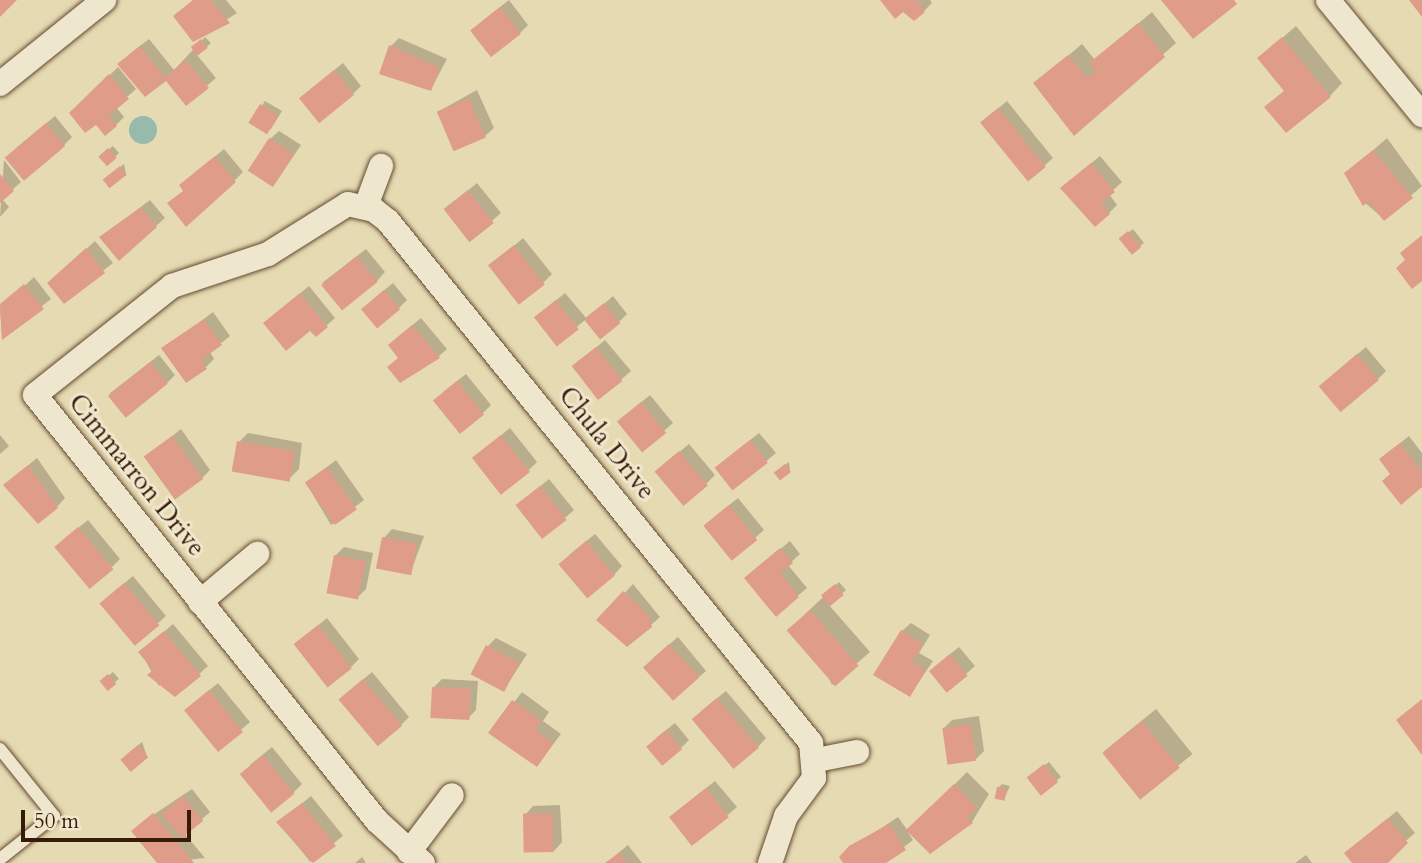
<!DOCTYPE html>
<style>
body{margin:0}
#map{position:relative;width:1422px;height:863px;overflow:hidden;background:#e6dab2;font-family:Cardo,serif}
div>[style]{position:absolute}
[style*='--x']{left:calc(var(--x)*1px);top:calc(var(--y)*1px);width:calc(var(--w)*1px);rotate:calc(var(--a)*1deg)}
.water>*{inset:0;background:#96bbad}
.round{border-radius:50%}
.shadow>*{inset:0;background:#0003;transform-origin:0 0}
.building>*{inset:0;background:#df9d89;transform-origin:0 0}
.roads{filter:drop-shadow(0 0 2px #644a32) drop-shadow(0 0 2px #644a32)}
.service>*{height:12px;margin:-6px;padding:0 6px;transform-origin:6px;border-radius:6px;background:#efe7cd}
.minor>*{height:24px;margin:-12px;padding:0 12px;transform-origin:12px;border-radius:12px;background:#efe7cd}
span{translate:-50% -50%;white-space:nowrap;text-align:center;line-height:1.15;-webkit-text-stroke:6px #efe7cd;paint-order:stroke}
.street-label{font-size:26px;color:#381a08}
.scale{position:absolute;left:21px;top:810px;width:170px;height:32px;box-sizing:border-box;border:4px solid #381a08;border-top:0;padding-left:9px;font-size:21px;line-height:24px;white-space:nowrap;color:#381a08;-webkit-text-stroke:5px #efe7cd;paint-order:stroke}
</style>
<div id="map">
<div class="water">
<div class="round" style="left:129px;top:116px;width:28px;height:28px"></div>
</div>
<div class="shadow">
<div style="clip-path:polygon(193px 0,226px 0,237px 13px,194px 40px)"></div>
<div style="clip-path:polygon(509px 0,528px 25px,520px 33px,481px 22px)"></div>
<div style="clip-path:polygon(882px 0,930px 0,932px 3px,924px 11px)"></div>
<div style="clip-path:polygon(1152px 12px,1176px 43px,1074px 133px,1036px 83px,1082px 44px,1095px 60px)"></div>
<div style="clip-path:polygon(1296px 26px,1342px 83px,1330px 96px,1267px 107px,1285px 90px,1259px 58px)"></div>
<div style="clip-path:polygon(205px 37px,211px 43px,197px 55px,216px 78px,187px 103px,166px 78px,128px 55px,149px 39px,174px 70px)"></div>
<div style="clip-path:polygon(399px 38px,447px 59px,431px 89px,391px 46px)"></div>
<div style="clip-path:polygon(343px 63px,361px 86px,353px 94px,310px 90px)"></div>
<div style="clip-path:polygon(118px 67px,136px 89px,116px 107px,124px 117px,116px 125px,71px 114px)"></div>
<div style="clip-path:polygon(477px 90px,494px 128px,485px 136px,439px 111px)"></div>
<div style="clip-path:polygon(265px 101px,282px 111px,271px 129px,251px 123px)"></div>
<div style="clip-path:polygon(1007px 101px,1053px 158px,1044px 166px,982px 122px)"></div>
<div style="clip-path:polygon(55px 116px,72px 137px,64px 145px,15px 149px)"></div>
<div style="clip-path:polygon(279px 131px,301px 145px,274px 185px,270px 139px)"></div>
<div style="clip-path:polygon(1387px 138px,1422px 186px,1384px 219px,1357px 196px,1347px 173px)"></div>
<div style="clip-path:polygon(113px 146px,119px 153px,107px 165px,104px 153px)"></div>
<div style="clip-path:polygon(224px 149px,243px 172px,234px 181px,181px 185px)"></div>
<div style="clip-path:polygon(1100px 156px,1122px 182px,1109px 194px,1117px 205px,1109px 213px,1071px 180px)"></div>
<div style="clip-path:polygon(4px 160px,21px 182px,2px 199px,9px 207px,0 217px)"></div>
<div style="clip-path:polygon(124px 164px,126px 174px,109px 176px)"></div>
<div style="clip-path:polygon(477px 183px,501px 213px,471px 239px,455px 201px)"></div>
<div style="clip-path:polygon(150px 200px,165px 218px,156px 226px,101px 237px)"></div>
<div style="clip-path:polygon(1133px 229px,1144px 243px,1140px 246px,1124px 236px)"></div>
<div style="clip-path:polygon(523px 238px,552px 274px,543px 283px,491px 266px)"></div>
<div style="clip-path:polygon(95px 241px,113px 263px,64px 301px,58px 275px)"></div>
<div style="clip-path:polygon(366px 249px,385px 272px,377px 281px,322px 283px)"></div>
<div style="clip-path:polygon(34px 277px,51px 299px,2px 337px,0 309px)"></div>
<div style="clip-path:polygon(393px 283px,407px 300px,399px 308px,372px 300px)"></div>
<div style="clip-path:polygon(309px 286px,335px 318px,326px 326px,311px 328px,274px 315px)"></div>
<div style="clip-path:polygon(565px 293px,587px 319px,613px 296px,627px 314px,619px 322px,586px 319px,557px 344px,544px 310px)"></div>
<div style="clip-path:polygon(213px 312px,230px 336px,210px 352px,214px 359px,206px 367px,164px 349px)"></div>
<div style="clip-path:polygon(421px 318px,447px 349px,438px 357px,400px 357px,398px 337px)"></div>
<div style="clip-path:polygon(605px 340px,631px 371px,600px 398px,582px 359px)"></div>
<div style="clip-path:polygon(1366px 347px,1386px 371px,1378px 379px,1329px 378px)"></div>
<div style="clip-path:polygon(159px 355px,175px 375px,167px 383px,109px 394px)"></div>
<div style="clip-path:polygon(466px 374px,491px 405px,483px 413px,443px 392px)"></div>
<div style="clip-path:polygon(650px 395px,673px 423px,642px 450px,627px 414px)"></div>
<div style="clip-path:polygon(510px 428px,537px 462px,529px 470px,483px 450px)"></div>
<div style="clip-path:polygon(181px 429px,210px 470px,202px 478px,155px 450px)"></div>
<div style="clip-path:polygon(248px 433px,302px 443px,299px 469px,290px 478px,239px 442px)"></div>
<div style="clip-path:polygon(759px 433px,776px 453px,734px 488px,726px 459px)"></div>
<div style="clip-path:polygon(0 435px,9px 446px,0 454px)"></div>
<div style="clip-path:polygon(1409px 436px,1422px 453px,1422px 485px,1392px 474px,1390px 451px)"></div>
<div style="clip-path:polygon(689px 444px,715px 475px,706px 484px,666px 463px)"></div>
<div style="clip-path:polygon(37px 458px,65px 498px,57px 507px,14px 477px)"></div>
<div style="clip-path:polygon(336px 460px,364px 500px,331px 525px,306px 483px)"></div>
<div style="clip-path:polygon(789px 462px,790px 471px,780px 469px)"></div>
<div style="clip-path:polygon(549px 479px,574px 510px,543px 537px,526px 498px)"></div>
<div style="clip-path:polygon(738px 498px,764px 530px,731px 559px,713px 518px)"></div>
<div style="clip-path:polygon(88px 520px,120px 559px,112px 567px,64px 539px)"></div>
<div style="clip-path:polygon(392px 529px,424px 536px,410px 574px,384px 538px)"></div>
<div style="clip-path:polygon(595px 534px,622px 566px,614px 575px,569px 555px)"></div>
<div style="clip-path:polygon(790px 541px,800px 554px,788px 565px,807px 588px,776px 614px,755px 570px)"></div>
<div style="clip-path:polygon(344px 547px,373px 553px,366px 589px,358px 597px,335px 556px)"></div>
<div style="clip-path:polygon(133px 576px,166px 616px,157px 624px,110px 595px)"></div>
<div style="clip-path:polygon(839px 582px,846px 590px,829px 605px,870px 652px,832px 685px,801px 618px)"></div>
<div style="clip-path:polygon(633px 584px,660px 617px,651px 625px,599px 620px)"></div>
<div style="clip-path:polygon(327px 618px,359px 659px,351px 667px,304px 637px)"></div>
<div style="clip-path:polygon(911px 623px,930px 635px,919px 653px,933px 661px,910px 695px,902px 631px)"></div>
<div style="clip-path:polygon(173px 624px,208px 666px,176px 695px,164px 681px,159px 686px,141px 652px)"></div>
<div style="clip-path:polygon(678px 637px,706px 671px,672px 700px,653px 658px)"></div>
<div style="clip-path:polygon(496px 638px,527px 654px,504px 690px,488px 646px)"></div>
<div style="clip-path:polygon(959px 647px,975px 666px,966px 674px,939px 663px)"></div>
<div style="left:113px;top:672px;width:9px;height:14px;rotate:49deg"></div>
<div style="clip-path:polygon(372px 672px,409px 717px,401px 725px,349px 691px)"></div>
<div style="clip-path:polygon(442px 679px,478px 681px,476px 710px,468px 718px,434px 687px)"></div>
<div style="clip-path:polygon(218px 683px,250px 722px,219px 749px,195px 702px)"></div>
<div style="clip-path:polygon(726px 691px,766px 738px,758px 747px,701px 711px)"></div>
<div style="clip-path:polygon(522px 692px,549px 712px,543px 721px,561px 734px,537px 765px,491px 732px)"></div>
<div style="left:1156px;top:709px;width:58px;height:67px;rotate:51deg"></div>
<div style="clip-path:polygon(979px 716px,984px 751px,975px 760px,944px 728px,952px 720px)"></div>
<div style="clip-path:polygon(675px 723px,689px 740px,681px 748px,656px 738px)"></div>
<div style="clip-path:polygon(142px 742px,147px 756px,126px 755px)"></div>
<div style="clip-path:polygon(272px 747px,302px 784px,293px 793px,250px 765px)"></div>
<div style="clip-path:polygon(1049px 762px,1061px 777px,1042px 793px,1033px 774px)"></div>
<div style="clip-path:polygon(967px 772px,989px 794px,972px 822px,930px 852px,908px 832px,913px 840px,883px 863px,845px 863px,850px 849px,898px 817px,908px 831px)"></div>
<div style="clip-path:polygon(715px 781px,737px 807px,694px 844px,680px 809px)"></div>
<div style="clip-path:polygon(1002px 784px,1010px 786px,1004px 799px,998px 788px)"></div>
<div style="clip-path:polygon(192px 789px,210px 812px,185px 834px,205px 858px,159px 863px,141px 823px)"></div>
<div style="left:311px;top:796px;width:51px;height:42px;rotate:51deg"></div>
<div style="clip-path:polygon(560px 805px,562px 842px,554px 851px,525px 815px,533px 806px)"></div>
<div style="clip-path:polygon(1397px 811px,1415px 833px,1380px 863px,1354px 863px,1355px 845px)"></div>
<div style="clip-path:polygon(628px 845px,642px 863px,606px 863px)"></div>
<div style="clip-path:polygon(1306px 855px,1312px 863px,1295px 863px)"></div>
<div style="clip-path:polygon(362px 857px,366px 863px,355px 863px)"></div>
</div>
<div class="building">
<div style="clip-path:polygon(0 0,17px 0,0 17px)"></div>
<div style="clip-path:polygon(193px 0,211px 0,230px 23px,193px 42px,173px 16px)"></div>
<div style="clip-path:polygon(880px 0,916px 0,925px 12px,914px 21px,903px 12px,895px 19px)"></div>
<div style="clip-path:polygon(1161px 0,1234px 0,1237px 4px,1193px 39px)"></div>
<div style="clip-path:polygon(1409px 0,1422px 0,1422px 17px)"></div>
<div style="left:500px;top:7px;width:34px;height:38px;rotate:52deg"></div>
<div style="clip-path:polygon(1138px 23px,1165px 57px,1074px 136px,1033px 83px,1068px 55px,1087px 78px,1096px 71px,1089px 63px)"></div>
<div style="clip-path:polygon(1282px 37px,1331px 97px,1286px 133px,1264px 107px,1284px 91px,1257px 58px)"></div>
<div style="left:201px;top:39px;width:11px;height:13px;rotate:52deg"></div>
<div style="clip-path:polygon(389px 45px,440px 68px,431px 91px,379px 74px)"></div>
<div style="clip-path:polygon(140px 46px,165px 77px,186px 60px,209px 88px,186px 106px,166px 81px,145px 97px,117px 64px)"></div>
<div style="left:334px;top:70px;width:32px;height:45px;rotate:51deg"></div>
<div style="clip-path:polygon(109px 74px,129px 99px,108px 116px,117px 126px,105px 136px,96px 125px,85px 133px,69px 113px)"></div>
<div style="left:469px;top:98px;width:43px;height:35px;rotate:67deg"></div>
<div style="left:260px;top:104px;width:22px;height:22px;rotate:32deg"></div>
<div style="left:998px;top:108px;width:76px;height:23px;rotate:51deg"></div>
<div style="left:46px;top:123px;width:30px;height:54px;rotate:50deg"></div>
<div style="left:269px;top:138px;width:30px;height:39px;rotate:33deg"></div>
<div style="left:108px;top:148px;width:13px;height:13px;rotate:48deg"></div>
<div style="clip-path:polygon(1373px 150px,1413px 198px,1384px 221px,1368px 202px,1363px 206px,1344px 173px)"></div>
<div style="clip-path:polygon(215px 156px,236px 182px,186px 227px,167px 203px,183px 191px,179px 185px)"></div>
<div style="clip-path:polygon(1091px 163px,1115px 192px,1101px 203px,1110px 214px,1095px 227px,1060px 188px)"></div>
<div style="left:120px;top:166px;width:11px;height:22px;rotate:52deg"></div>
<div style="clip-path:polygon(0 174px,14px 191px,0 203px)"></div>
<div style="left:468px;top:190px;width:42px;height:31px;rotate:52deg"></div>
<div style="clip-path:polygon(141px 207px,157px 227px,119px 261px,99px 237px)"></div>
<div style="left:1128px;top:231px;width:21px;height:12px;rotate:51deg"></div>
<div style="clip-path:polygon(1422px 235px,1422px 281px,1412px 289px,1396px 268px,1405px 260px,1400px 253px)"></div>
<div style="left:514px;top:245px;width:50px;height:33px;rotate:52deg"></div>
<div style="clip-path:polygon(86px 248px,105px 273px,64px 304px,47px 283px)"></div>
<div style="left:357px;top:256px;width:33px;height:46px;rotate:51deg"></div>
<div style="clip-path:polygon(24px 284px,44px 309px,2px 340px,0 304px)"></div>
<div style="left:384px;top:290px;width:25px;height:30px;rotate:50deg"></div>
<div style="clip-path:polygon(300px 293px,328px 327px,316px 337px,310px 331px,286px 351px,263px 323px)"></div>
<div style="left:556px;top:300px;width:37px;height:28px;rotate:52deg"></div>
<div style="left:604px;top:303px;width:26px;height:26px;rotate:51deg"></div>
<div style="clip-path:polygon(204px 319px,222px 345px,201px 360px,207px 369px,186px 383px,161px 348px)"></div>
<div style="clip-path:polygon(412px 325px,440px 358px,400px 383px,387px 367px,398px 358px,388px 345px)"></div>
<div style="left:596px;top:347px;width:43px;height:31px;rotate:52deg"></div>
<div style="left:1357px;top:354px;width:34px;height:50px;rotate:50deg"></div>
<div style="left:150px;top:362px;width:28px;height:54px;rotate:51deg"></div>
<div style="left:457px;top:381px;width:43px;height:31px;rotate:51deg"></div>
<div style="left:641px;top:402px;width:40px;height:31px;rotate:51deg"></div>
<div style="left:501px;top:435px;width:47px;height:37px;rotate:52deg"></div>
<div style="left:172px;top:436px;width:53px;height:35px;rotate:54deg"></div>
<div style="left:750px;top:440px;width:29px;height:45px;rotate:52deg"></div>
<div style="left:237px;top:441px;width:59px;height:31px;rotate:10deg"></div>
<div style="clip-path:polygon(1400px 443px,1422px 472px,1422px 487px,1401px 505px,1382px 481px,1390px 474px,1379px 459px)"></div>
<div style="left:679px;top:451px;width:45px;height:32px;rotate:50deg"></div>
<div style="left:785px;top:464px;width:10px;height:14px;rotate:53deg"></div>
<div style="clip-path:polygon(28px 465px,58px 508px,38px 524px,3px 485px)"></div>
<div style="left:327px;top:467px;width:52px;height:27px;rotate:55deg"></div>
<div style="left:540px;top:486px;width:43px;height:31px;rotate:52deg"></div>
<div style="left:729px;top:505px;width:45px;height:33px;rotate:51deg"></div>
<div style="left:78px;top:527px;width:55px;height:31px;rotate:50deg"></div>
<div style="left:382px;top:537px;width:36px;height:32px;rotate:11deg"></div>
<div style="left:586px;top:541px;width:45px;height:36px;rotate:50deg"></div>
<div style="clip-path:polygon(780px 548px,793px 563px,780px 573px,799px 597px,776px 617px,744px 578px)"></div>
<div style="left:334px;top:555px;width:32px;height:39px;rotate:11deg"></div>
<div style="left:124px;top:583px;width:55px;height:32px;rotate:50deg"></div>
<div style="left:835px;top:584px;width:14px;height:18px;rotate:51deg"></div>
<div style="clip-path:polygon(623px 591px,648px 614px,652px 627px,627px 647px,596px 620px)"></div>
<div style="left:810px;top:610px;width:74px;height:31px;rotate:49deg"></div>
<div style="left:318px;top:625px;width:55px;height:31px;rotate:52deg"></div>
<div style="clip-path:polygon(901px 630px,923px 644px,912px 662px,926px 670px,910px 697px,873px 675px)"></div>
<div style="clip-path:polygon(164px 631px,201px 676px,175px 697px,147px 675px,153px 670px,138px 652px)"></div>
<div style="left:669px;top:644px;width:45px;height:35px;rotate:48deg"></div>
<div style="left:486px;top:645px;width:38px;height:33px;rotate:28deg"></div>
<div style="left:950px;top:654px;width:28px;height:27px;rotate:51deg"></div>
<div style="left:108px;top:674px;width:13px;height:11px;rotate:51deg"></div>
<div style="left:363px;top:679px;width:61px;height:32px;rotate:50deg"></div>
<div style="left:432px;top:687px;width:39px;height:31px;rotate:3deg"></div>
<div style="left:209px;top:690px;width:54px;height:32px;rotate:51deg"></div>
<div style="left:717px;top:698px;width:65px;height:33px;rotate:50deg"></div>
<div style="clip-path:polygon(1422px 699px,1422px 755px,1396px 720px)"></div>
<div style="clip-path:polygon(512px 700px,542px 721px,535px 730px,554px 743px,537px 767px,488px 733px)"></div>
<div style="left:1142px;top:721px;width:60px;height:51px;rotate:51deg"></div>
<div style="left:971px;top:724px;width:37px;height:29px;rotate:82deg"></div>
<div style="left:666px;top:730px;width:25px;height:26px;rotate:50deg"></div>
<div style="left:138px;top:745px;width:16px;height:23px;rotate:50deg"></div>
<div style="left:263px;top:755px;width:50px;height:30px;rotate:51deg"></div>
<div style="left:1044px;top:764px;width:23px;height:22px;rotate:52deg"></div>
<div style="clip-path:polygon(954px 784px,977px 808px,967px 817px,973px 823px,930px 854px,906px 830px)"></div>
<div style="left:997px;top:787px;width:10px;height:12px;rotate:11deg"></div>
<div style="left:706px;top:788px;width:37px;height:47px;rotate:52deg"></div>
<div style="left:183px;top:796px;width:32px;height:28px;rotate:51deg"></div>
<div style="clip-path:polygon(302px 803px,336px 846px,313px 863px,276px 822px)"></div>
<div style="clip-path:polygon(153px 813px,194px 863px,157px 863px,131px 831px)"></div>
<div style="left:553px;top:813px;width:39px;height:30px;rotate:89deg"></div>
<div style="clip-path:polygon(1388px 818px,1408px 843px,1388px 863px,1352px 863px,1344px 853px)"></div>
<div style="clip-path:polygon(889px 824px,906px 850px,886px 863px,843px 863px,839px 857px,849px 846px)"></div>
<div style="clip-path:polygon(619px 853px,627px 863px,605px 863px)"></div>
</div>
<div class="roads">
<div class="service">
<div style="--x:0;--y:749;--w:86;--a:51.1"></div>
<div style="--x:54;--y:816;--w:69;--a:141.5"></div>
</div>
<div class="minor">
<div style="--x:1328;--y:0;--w:149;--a:50.7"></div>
<div style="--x:0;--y:84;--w:134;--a:-38.9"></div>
<div style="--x:366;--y:206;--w:43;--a:-69.4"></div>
<div style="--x:200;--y:602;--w:75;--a:-40.1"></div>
<div style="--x:817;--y:760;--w:41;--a:-11.3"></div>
<div style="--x:409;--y:852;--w:71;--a:-53"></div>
<div style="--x:423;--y:863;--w:62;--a:-137.6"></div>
<div style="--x:377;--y:821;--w:546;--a:-128.76"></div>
<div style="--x:35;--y:395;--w:175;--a:-38.5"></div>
<div style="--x:172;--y:286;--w:101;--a:-18.4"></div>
<div style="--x:268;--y:254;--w:94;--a:-32"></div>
<div style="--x:348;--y:204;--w:27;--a:13"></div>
<div style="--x:374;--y:210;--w:18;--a:38"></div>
<div style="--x:388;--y:221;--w:672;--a:50.98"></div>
<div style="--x:811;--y:743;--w:35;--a:85"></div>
<div style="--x:814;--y:778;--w:47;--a:126.4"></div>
<div style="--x:786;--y:816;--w:50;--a:108.8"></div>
</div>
</div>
<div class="street-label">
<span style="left:607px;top:443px;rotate:51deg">Chula Drive</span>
<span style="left:137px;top:475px;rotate:51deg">Cimmarron Drive</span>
</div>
<div class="scale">50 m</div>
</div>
